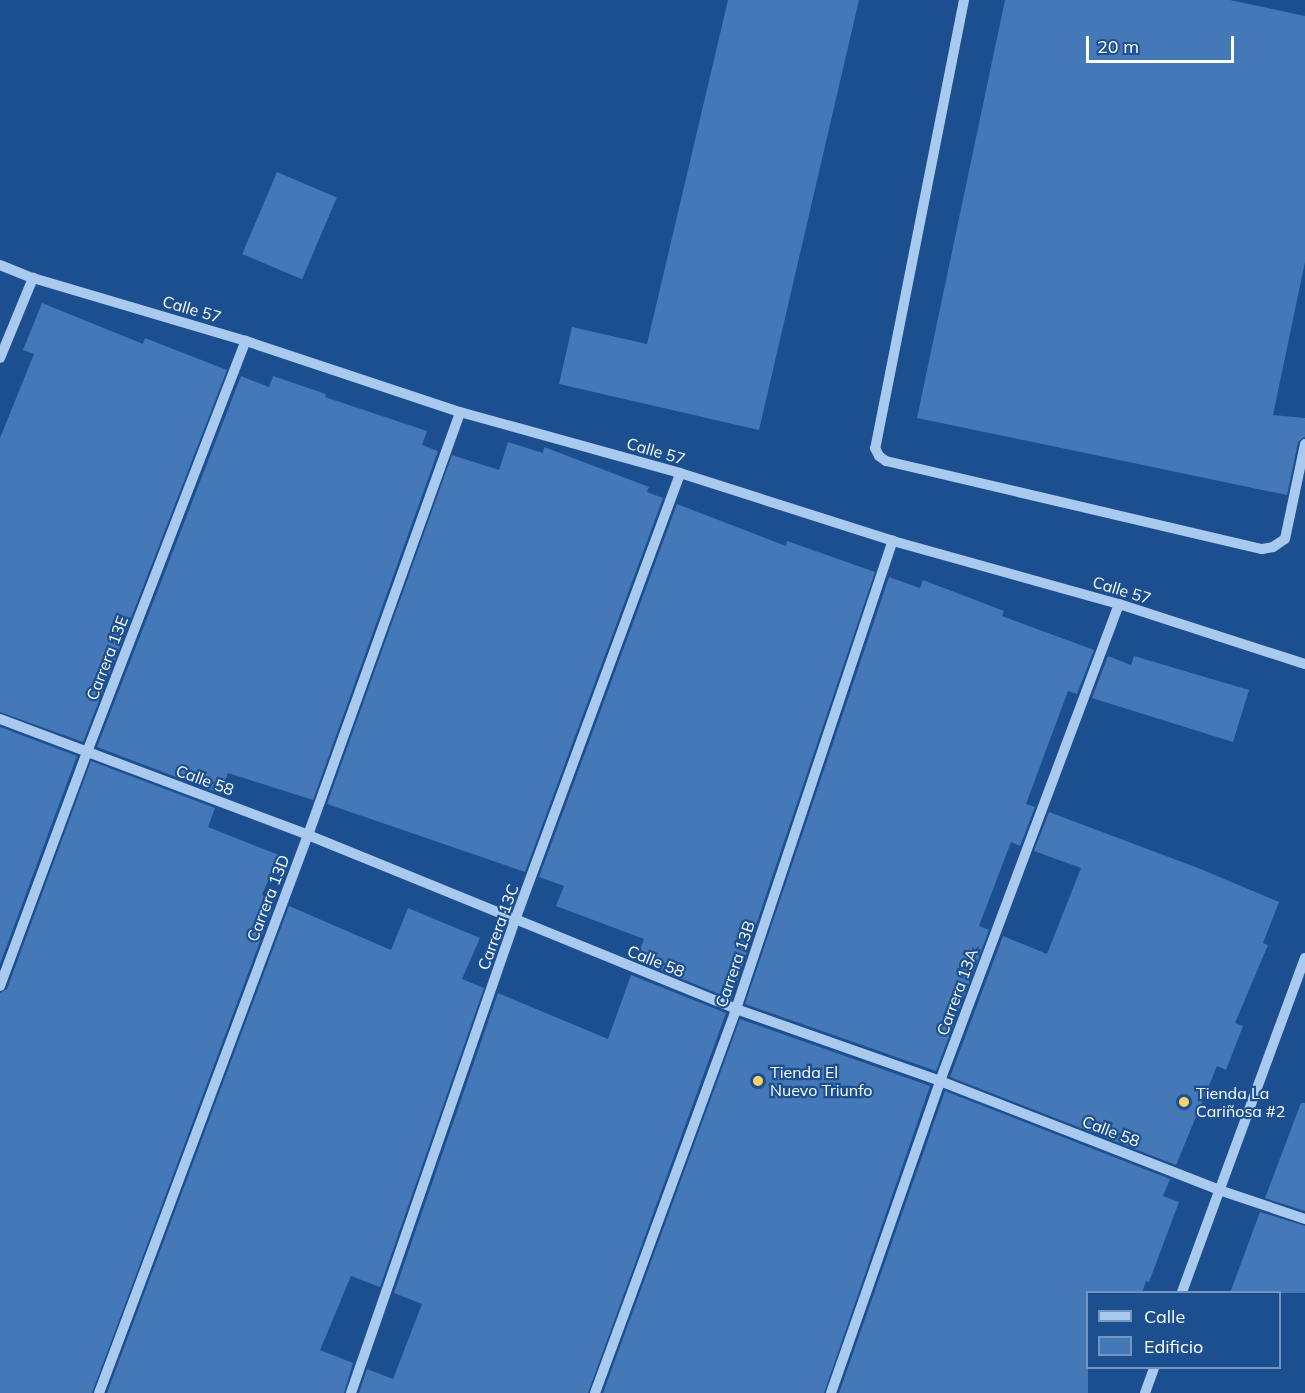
<!DOCTYPE html>
<meta charset="utf-8">
<style>
body{margin:0}
#map{position:relative;width:1305px;height:1393px;overflow:hidden;background:#1b4f8f;font-family:Mulish,sans-serif}
div>[style]{position:absolute}
[style*='--x']{left:calc(var(--x)*1px);top:calc(var(--y)*1px);width:calc(var(--w)*1px);rotate:calc(var(--a)*1deg)}
.building>*{inset:0;background:#4478b7;transform-origin:0 0}
.minor>*{height:10px;margin:-5px;padding:0 5px;transform-origin:5px;border-radius:5px;background:#a9c9ee}
.dots>*{width:16px;height:16px;translate:-50% -50%;box-sizing:border-box;border:3px solid #1b4f8f;border-radius:50%}
span{translate:-50% -50%;white-space:nowrap;text-align:center;line-height:1.15;-webkit-text-stroke:4.5px #1b4f8f;paint-order:stroke}
.street-label{font-size:16px;color:#fff}
.poi-label{font-size:16px;color:#fff}
.left{translate:0 -50%;text-align:left}
.legend{position:absolute;left:1086px;top:1291px;width:195px;height:78px;box-sizing:border-box;background:#1b4f8f;border:2px solid #7695bc;margin:0;padding:8px 10px;list-style:none;font-size:18px;color:#fff}
.legend li{display:flex;align-items:center;gap:12px;height:30px}
.legend b{width:30px;border:2px solid #7695bc}
.scale{position:absolute;left:1086px;top:36px;width:148px;height:27px;box-sizing:border-box;border:3px solid #fff;border-top:0;padding-left:8px;font-size:18px;line-height:21px;white-space:nowrap;color:#fff;-webkit-text-stroke:4px #1b4f8f;paint-order:stroke}
</style>
<div id="map">
<div class="building">
<div style="clip-path:polygon(728px 0,859px 0,759px 430px,559px 384px,572px 327px,647px 344px)"></div>
<div style="clip-path:polygon(1005px 0,1230px 0,1305px 16px,1305px 262px,1273px 415px,1305px 418px,1305px 437px,1298px 442px,1287px 495px,917px 418px)"></div>
<div style="left:277px;top:172px;width:65px;height:89px;rotate:23deg"></div>
<div style="clip-path:polygon(42px 303px,143px 344px,145px 338px,227px 370px,83px 742px,0 712px,0 438px,34px 354px,23px 350px)"></div>
<div style="clip-path:polygon(241px 376px,269px 387px,273px 376px,326px 394px,325px 397px,427px 431px,422px 445px,438px 451px,313px 800px,228px 773px,221px 794px,97px 747px)"></div>
<div style="clip-path:polygon(508px 442px,543px 453px,544px 447px,649px 487px,647px 492px,663px 498px,525px 872px,327px 804px,452px 455px,499px 470px)"></div>
<div style="clip-path:polygon(677px 504px,786px 546px,787px 541px,875px 572px,731px 999px,636px 960px,644px 939px,556px 906px,564px 886px,539px 877px)"></div>
<div style="clip-path:polygon(889px 577px,920px 588px,923px 580px,1004px 611px,1002px 616px,1094px 650px,1077px 694px,1068px 691px,1026px 804px,1035px 807px,1020px 846px,1011px 842px,979px 926px,989px 930px,936px 1071px,745px 1004px)"></div>
<div style="clip-path:polygon(1108px 656px,1131px 665px,1134px 656px,1249px 690px,1233px 742px,1092px 698px)"></div>
<div style="clip-path:polygon(0 727px,77px 756px,0 964px)"></div>
<div style="clip-path:polygon(91px 761px,215px 808px,208px 827px,279px 855px,262px 895px,275px 901px,92px 1393px,0 1393px,0 993px,7px 989px)"></div>
<div style="clip-path:polygon(1049px 812px,1198px 868px,1279px 902px,1263px 943px,1268px 945px,1235px 1023px,1243px 1026px,1226px 1070px,1217px 1066px,1176px 1165px,950px 1077px,1003px 936px,1047px 954px,1081px 868px,1034px 851px)"></div>
<div style="clip-path:polygon(289px 906px,391px 950px,408px 908px,480px 938px,462px 979px,484px 988px,380px 1287px,351px 1276px,320px 1350px,353px 1363px,344px 1393px,107px 1393px)"></div>
<div style="clip-path:polygon(631px 975px,726px 1013px,588px 1393px,359px 1393px,367px 1369px,393px 1379px,422px 1304px,394px 1293px,498px 993px,608px 1039px)"></div>
<div style="clip-path:polygon(740px 1019px,930px 1086px,824px 1393px,603px 1393px)"></div>
<div style="clip-path:polygon(945px 1091px,1170px 1179px,1163px 1196px,1179px 1202px,1149px 1282px,1146px 1281px,1142px 1293px,1088px 1293px,1088px 1393px,839px 1393px)"></div>
<div style="clip-path:polygon(1301px 1103px,1305px 1103px,1305px 1211px,1265px 1198px)"></div>
<div style="clip-path:polygon(1260px 1212px,1305px 1226px,1305px 1293px,1230px 1293px)"></div>
</div>
<div class="minor">
<div style="--x:964;--y:0;--w:457;--a:101.2"></div>
<div style="--x:875;--y:448;--w:9;--a:63"></div>
<div style="--x:879;--y:456;--w:9;--a:36"></div>
<div style="--x:886;--y:461;--w:386;--a:13.2"></div>
<div style="--x:1262;--y:549;--w:11;--a:-10"></div>
<div style="--x:1273;--y:547;--w:14;--a:-34"></div>
<div style="--x:1285;--y:539;--w:97;--a:-78.1"></div>
<div style="--x:0;--y:265;--w:35;--a:22"></div>
<div style="--x:33;--y:278;--w:222;--a:16.5"></div>
<div style="--x:246;--y:341;--w:225;--a:18.4"></div>
<div style="--x:460;--y:412;--w:228;--a:15.5"></div>
<div style="--x:680;--y:473;--w:224;--a:17.7"></div>
<div style="--x:893;--y:541;--w:235;--a:15.6"></div>
<div style="--x:1119;--y:604;--w:195;--a:17.9"></div>
<div style="--x:0;--y:358;--w:87;--a:-67.6"></div>
<div style="--x:0;--y:719;--w:329;--a:20.6"></div>
<div style="--x:308;--y:835;--w:462;--a:22.1"></div>
<div style="--x:736;--y:1009;--w:216;--a:19.4"></div>
<div style="--x:940;--y:1081;--w:300;--a:21.3"></div>
<div style="--x:1219;--y:1190;--w:91;--a:18.6"></div>
<div style="--x:0;--y:986;--w:250;--a:-69.6"></div>
<div style="--x:87;--y:752;--w:441;--a:-68.9"></div>
<div style="--x:1182;--y:1292;--w:356;--a:-69.8"></div>
<div style="--x:99;--y:1393;--w:596;--a:-69.47"></div>
<div style="--x:308;--y:835;--w:449;--a:-70.2"></div>
<div style="--x:351;--y:1393;--w:501;--a:-70.88"></div>
<div style="--x:515;--y:920;--w:476;--a:-69.7"></div>
<div style="--x:595;--y:1393;--w:409;--a:-69.8"></div>
<div style="--x:736;--y:1009;--w:494;--a:-71.5"></div>
<div style="--x:831;--y:1393;--w:330;--a:-70.7"></div>
<div style="--x:940;--y:1081;--w:509;--a:-69.43"></div>
<div style="--x:1145;--y:1393;--w:27;--a:-70"></div>
</div>
<div class="dots">
<div style="left:758px;top:1081px;background:#ffd166"></div>
<div style="left:1184px;top:1102px;background:#ffd166"></div>
</div>
<div class="street-label">
<span style="left:192px;top:309px;rotate:16deg">Calle 57</span>
<span style="left:656px;top:451px;rotate:16deg">Calle 57</span>
<span style="left:1122px;top:590px;rotate:17deg">Calle 57</span>
<span style="left:107px;top:658px;rotate:-69deg">Carrera 13E</span>
<span style="left:205px;top:780px;rotate:20deg">Calle 58</span>
<span style="left:268px;top:898px;rotate:-69deg">Carrera 13D</span>
<span style="left:498px;top:927px;rotate:-70deg">Carrera 13C</span>
<span style="left:656px;top:961px;rotate:22deg">Calle 58</span>
<span style="left:735px;top:964px;rotate:-71deg">Carrera 13B</span>
<span style="left:957px;top:992px;rotate:-70deg">Carrera 13A</span>
<span style="left:1111px;top:1131px;rotate:21deg">Calle 58</span>
</div>
<div class="poi-label">
<span class="left" style="left:770px;top:1081px">Tienda El<br>Nuevo Triunfo</span>
<span class="left" style="left:1196px;top:1102px">Tienda La<br>Cariñosa #2</span>
</div>
<ul class="legend">
<li><b style="height:8px;background:#a9c9ee"></b>Calle</li>
<li><b style="height:16px;background:#4478b7"></b>Edificio</li>
</ul>
<div class="scale">20 m</div>
</div>
